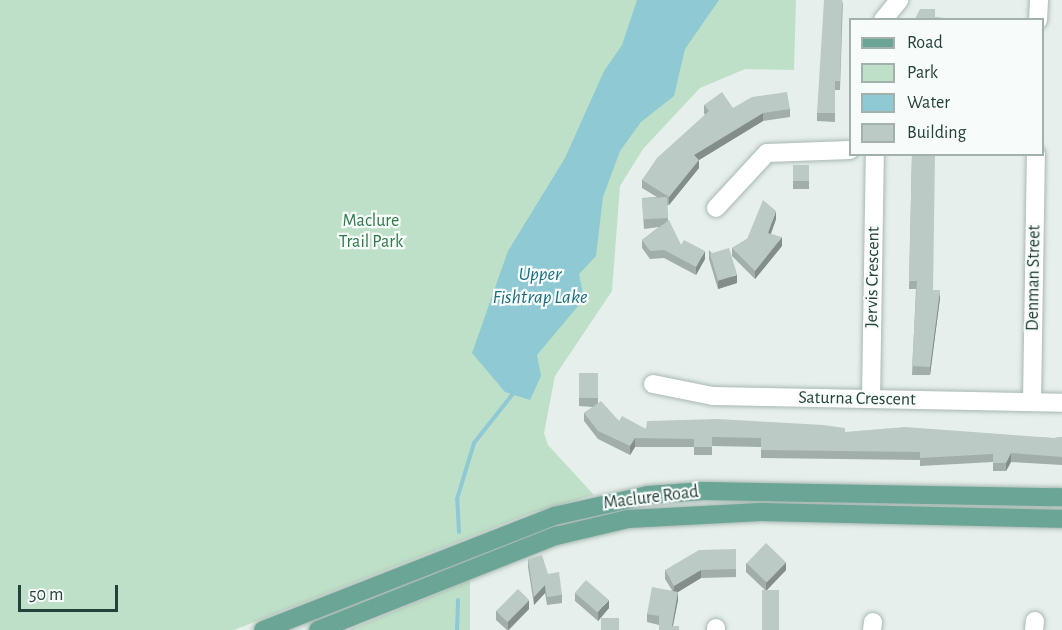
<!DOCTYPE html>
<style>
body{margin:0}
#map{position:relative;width:1062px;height:630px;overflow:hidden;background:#e6efeb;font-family:"Alegreya Sans",sans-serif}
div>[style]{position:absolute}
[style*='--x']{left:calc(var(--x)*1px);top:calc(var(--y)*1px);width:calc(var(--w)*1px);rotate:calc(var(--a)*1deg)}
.green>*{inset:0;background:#bfe0c8}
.water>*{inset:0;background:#8ec9d4}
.stream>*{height:4px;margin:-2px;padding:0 2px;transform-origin:2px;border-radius:2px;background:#8ec9d4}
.roads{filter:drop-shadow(0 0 2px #a8b8b2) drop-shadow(0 0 2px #a8b8b2)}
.minor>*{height:18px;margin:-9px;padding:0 9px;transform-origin:9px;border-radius:9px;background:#fff}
.major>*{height:18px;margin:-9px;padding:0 9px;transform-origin:9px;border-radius:9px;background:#6aa596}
.wall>*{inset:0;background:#a1aea9;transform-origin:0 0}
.shaded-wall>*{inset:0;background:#838d89}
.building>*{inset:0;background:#bbcac4;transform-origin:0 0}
span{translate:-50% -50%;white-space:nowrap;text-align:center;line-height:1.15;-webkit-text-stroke:4.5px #f7fbf9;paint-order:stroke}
.park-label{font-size:18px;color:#2d7a4b}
.street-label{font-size:18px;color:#24423a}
.water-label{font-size:20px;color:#1c6f80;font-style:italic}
.legend{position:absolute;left:849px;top:18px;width:195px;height:138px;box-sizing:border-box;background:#f7fbf9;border:2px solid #a3b1ad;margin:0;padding:8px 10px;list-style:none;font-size:18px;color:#24423a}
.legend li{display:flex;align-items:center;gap:12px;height:30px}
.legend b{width:30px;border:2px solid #a3b1ad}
.scale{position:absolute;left:18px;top:585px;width:100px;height:27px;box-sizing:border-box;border:3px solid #24423a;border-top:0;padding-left:8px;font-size:18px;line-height:21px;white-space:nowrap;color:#24423a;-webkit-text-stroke:4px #f7fbf9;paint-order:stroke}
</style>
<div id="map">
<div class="green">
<div style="clip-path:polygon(0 0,796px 0,794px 70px,745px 69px,700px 88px,643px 149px,620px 186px,612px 291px,555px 376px,544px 433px,548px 445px,594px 495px,531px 513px,234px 630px,0 630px)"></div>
<div style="clip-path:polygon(470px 580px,470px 630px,349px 630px)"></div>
</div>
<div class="water">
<div style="clip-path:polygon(637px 0,719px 0,685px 49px,674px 96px,641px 122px,620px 151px,603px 197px,596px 256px,579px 274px,584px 299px,537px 355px,541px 376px,530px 400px,505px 392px,472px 353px,508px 251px,565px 158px,604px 71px,622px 45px)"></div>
</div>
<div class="stream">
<div style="--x:459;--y:532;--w:33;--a:-93"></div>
<div style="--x:457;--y:499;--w:59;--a:-73.1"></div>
<div style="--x:474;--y:443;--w:66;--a:-51.7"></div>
<div style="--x:457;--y:630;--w:30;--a:-88"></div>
</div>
<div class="roads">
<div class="minor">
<div style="--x:883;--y:20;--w:26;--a:-51"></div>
<div style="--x:1038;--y:20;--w:20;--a:-87"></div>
<div style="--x:716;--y:208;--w:75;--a:-47.2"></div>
<div style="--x:767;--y:153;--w:83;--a:-2.1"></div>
<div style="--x:653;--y:384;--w:61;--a:11.3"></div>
<div style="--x:713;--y:396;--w:349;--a:1.1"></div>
<div style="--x:871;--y:399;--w:245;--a:-89.1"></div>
<div style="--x:1032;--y:402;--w:248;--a:-89.1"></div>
<div style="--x:716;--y:628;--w:2;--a:90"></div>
<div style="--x:872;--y:630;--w:8;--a:-83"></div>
<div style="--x:1034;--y:630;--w:9;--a:-84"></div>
</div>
<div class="major">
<div style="--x:263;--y:630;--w:313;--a:-21.4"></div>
<div style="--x:554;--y:516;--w:96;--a:-12.6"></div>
<div style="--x:648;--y:495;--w:55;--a:-4.2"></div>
<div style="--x:703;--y:491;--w:359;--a:1"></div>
<div style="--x:318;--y:630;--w:256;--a:-21.6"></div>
<div style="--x:556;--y:536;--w:74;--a:-13.3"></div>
<div style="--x:628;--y:519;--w:133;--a:-3"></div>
<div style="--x:761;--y:512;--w:301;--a:1.3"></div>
</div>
</div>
<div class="wall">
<div style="clip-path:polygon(843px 0,840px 90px,835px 90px,835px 122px,817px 121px,817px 113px)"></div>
<div style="clip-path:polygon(704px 105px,733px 108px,790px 109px,790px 117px,763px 121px,699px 160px,699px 168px,669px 205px,667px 205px,668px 221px,681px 245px,705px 259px,696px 275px,664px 258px,650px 259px,642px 248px,642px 240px,659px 227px,644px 229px,642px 198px,657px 197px,642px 188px,642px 180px,705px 115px,704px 113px)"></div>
<div style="clip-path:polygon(912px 154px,933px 290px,940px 298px,930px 375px,912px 375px,916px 289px,909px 289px)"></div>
<div style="left:793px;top:165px;width:16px;height:24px"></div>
<div style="clip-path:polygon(776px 219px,771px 234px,782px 246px,755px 279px,732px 256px,732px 248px,747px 239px)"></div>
<div style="clip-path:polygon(709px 250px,737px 283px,718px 289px,709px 259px)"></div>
<div style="clip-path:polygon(579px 373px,598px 373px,598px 403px,619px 421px,646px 429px,845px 432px,1054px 438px,1062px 437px,1062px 465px,1011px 462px,1006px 471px,993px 471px,993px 462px,920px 466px,920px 460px,761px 458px,761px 447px,712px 446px,712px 455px,694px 455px,694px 447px,635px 447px,630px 455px,598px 439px,584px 421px,584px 413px,593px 407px,579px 406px)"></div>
<div style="clip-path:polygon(736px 549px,736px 577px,701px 578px,678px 592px,678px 600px,673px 626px,679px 630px,647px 622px,647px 614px,672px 590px,665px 579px,665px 570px)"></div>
<div style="clip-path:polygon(528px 559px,548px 574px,562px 595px,562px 603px,547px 605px,545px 593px,534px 605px,528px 567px)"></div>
<div style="clip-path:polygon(746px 563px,786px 570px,766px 591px,746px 572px)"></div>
<div style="clip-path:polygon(575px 593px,609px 608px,598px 621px,575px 601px)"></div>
<div style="clip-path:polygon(529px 609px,509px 630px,507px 630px,496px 620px,496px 611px)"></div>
</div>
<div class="shaded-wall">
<div style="clip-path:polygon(763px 113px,763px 121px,699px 160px,699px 168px,669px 205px,669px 197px,694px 155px)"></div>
<div style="clip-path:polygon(776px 211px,776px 219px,768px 241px,768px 233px)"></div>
<div style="clip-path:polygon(782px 237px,782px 246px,755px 279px,755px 271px)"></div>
<div style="clip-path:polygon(705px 251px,705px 259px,696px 275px,696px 267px)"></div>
<div style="clip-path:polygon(737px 275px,737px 283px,718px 289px,718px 281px)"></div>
<div style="clip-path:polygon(940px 290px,940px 298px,930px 375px,930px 367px)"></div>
<div style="clip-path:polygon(635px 438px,635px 447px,630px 455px,630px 446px)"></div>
<div style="clip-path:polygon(1011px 453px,1011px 462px,1006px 471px,1006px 463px)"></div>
<div style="clip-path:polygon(786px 562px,786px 570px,766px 591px,766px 582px)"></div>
<div style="clip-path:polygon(701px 570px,701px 578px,678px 592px,678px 600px,672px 630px,674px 586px)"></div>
<div style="clip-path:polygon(545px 585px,545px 593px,534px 605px,534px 597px)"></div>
<div style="clip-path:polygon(529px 600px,529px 609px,508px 630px,508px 622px)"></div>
<div style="clip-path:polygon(609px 600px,609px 608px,598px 621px,598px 612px)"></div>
</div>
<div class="building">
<div style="clip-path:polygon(824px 0,842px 0,840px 81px,835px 81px,835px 113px,817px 113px)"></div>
<div style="clip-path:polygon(920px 9px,935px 9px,935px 17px,945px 18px,945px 20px,916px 20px,916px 17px)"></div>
<div style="clip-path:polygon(722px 92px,733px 108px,752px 97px,787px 92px,790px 109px,763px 113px,694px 155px,699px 160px,669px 197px,642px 180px,657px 158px,709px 111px,704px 105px)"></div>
<div style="clip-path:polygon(912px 154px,935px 154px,933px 290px,940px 290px,930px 367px,912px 366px,917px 281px,909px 281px)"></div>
<div style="left:793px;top:165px;width:16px;height:16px"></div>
<div style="left:667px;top:197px;width:21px;height:25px;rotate:87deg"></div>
<div style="clip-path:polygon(763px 200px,776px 211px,768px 233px,782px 237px,755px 271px,732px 248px,747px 239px)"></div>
<div style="clip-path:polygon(669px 220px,681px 245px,684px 240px,705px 251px,696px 267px,664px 250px,650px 251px,642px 240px)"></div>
<div style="left:729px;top:248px;width:28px;height:20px;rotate:73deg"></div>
<div style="left:579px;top:373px;width:19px;height:25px"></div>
<div style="clip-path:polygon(601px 401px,619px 421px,622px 416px,646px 429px,647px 421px,717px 419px,823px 425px,845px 428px,845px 432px,905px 427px,1054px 438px,1062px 437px,1062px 457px,1011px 453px,1006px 463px,993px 463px,993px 454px,920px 458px,920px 452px,761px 450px,761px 438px,712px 437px,712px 447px,694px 447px,694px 439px,635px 438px,630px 446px,598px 431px,584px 413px)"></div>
<div style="left:766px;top:543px;width:28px;height:28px;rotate:44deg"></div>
<div style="clip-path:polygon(736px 549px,736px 569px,701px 570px,674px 586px,665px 570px,699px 550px)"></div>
<div style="clip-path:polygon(542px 555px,548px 574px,559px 572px,562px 595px,547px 597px,545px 585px,534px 597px,528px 559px)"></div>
<div style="left:586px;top:580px;width:30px;height:17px;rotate:41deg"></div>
<div style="clip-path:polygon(652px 587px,678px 592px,672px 626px,679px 626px,679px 630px,659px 630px,659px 616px,647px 614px)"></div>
<div style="left:518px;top:589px;width:16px;height:31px;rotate:45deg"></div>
<div style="left:779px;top:590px;width:40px;height:17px;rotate:90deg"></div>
<div style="left:601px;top:618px;width:18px;height:12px"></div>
</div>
<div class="park-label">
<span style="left:371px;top:232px">Maclure<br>Trail Park</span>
</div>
<div class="street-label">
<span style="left:873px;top:277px;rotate:-89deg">Jervis Crescent</span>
<span style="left:1034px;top:278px;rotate:-89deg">Denman Street</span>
<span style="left:857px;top:399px;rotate:1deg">Saturna Crescent</span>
<span style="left:651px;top:498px;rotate:-7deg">Maclure Road</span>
</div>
<div class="water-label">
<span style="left:540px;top:286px">Upper<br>Fishtrap Lake</span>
</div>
<ul class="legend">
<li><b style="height:8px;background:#6aa596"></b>Road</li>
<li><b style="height:16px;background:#bfe0c8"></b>Park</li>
<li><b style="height:16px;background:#8ec9d4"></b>Water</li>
<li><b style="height:16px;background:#bbcac4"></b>Building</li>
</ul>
<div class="scale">50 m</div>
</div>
